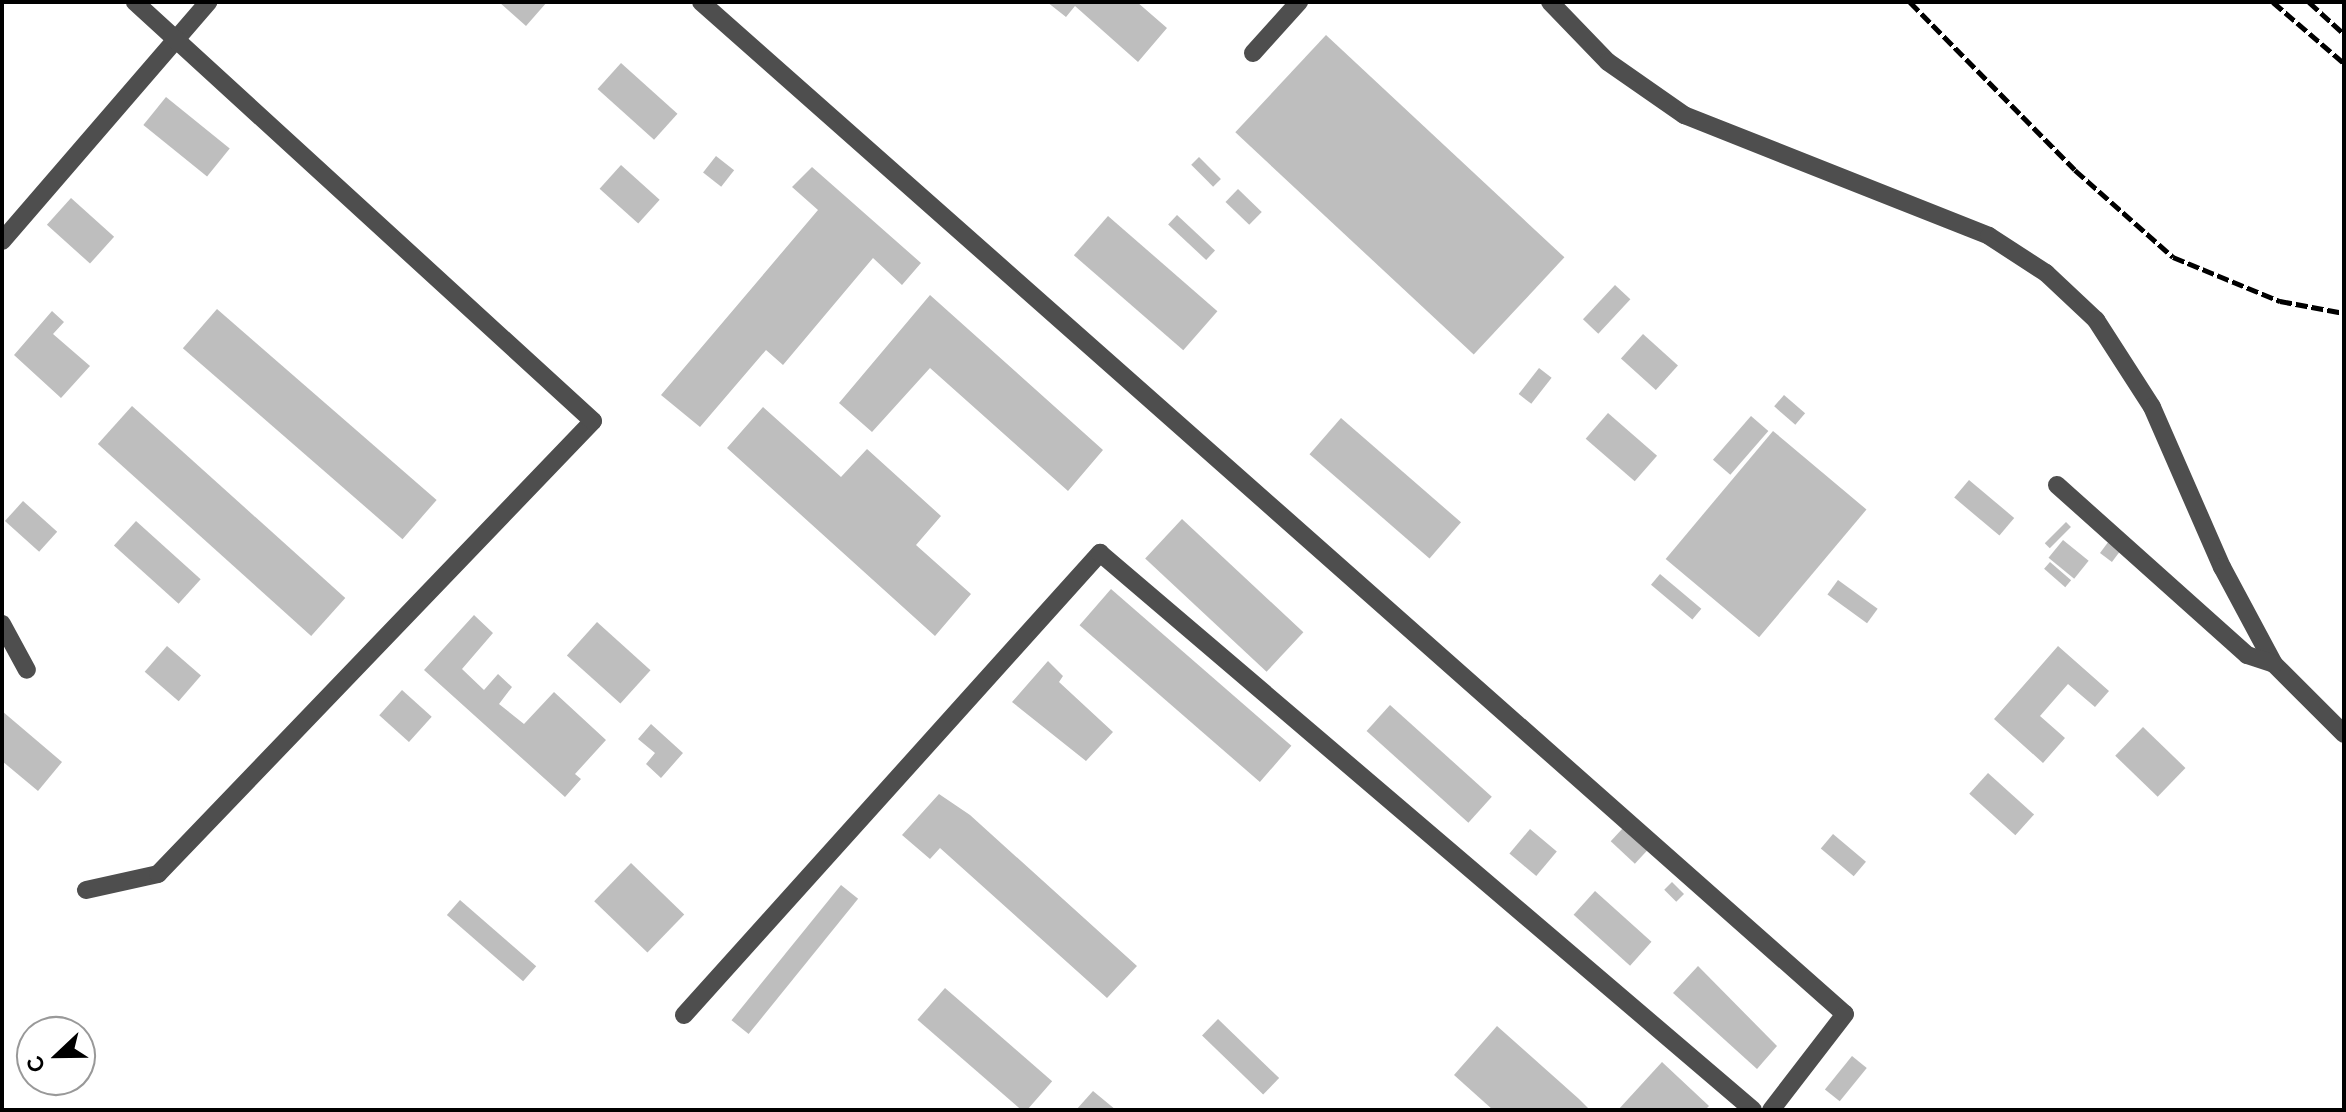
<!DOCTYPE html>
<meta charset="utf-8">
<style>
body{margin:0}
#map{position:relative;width:2346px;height:1112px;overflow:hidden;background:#fff;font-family:Raleway,sans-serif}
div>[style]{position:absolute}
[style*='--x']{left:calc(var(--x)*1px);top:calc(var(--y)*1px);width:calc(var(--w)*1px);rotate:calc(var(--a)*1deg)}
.building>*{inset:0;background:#bebebe;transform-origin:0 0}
.minor>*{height:18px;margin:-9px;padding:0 9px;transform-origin:9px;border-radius:9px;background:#4e4e4e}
.rail>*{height:5px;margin-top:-2.5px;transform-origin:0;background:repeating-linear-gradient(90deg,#000 0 12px,transparent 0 16px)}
span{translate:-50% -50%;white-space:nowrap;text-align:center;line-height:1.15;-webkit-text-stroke:6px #fff;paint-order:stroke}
.frame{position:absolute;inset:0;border:4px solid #000;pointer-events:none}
.north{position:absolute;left:16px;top:1016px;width:80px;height:80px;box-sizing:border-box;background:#fff;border:2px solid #999;border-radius:50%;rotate:248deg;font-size:22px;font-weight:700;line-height:32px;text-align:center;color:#000}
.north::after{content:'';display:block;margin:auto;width:28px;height:36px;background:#000;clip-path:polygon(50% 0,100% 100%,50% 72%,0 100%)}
</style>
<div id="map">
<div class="building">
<div style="clip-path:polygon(499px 2px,547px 2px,526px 26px)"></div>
<div style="clip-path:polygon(1047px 2px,1137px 2px,1167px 28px,1138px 62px,1075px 6px,1066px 17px)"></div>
<div style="left:1326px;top:35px;width:326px;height:133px;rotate:43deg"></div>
<div style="left:621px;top:63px;width:76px;height:35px;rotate:42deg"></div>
<div style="left:166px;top:97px;width:82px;height:36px;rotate:39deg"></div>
<div style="left:716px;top:156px;width:23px;height:21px;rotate:38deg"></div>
<div style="left:1199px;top:157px;width:31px;height:11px;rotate:45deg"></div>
<div style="left:621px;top:165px;width:52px;height:32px;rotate:42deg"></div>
<div style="clip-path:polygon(812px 167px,921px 263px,902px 285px,873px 258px,783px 365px,766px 350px,700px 427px,661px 395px,818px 210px,792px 187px)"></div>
<div style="left:1238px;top:189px;width:33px;height:18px;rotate:44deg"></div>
<div style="left:71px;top:198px;width:58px;height:36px;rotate:42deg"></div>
<div style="left:1177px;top:215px;width:52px;height:13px;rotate:43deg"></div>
<div style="left:1108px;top:216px;width:145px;height:52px;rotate:41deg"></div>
<div style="left:1615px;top:285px;width:21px;height:47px;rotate:43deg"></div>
<div style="clip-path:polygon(930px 295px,1103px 450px,1068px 491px,930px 368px,872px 432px,839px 403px)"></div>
<div style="left:217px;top:309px;width:291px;height:52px;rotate:41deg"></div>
<div style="clip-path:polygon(52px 311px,64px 322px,53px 334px,90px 366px,61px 398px,14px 355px)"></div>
<div style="left:1643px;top:334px;width:47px;height:33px;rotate:42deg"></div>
<div style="left:1539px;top:368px;width:16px;height:33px;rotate:38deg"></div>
<div style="left:1784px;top:395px;width:28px;height:15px;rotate:41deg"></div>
<div style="left:132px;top:406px;width:287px;height:51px;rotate:42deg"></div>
<div style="clip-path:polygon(763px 407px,841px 477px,867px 449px,941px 516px,916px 545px,971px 594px,935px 636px,727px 448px)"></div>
<div style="left:1608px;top:413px;width:65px;height:34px;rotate:41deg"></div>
<div style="left:1751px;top:416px;width:23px;height:58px;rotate:41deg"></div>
<div style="left:1341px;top:418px;width:159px;height:48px;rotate:41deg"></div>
<div style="left:1773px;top:431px;width:122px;height:167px;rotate:40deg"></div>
<div style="left:1969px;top:480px;width:59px;height:23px;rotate:40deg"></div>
<div style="left:23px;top:501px;width:46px;height:27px;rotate:42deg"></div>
<div style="left:1182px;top:519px;width:166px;height:54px;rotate:43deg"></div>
<div style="left:136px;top:521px;width:87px;height:33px;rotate:42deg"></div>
<div style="left:2066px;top:522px;width:7px;height:30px;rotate:45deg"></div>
<div style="left:2063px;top:540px;width:33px;height:23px;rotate:39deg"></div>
<div style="left:2109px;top:541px;width:15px;height:15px;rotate:37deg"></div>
<div style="left:2050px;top:562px;width:28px;height:9px;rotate:41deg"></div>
<div style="left:1660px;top:574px;width:54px;height:14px;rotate:40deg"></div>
<div style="left:1838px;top:580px;width:49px;height:18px;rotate:36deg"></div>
<div style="left:1111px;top:589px;width:239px;height:48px;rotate:41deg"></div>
<div style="clip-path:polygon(474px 615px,493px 633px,462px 669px,484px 690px,498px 674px,512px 687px,499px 704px,524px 724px,554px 692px,606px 740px,575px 774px,581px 779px,565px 797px,424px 670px)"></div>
<div style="left:597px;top:622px;width:72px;height:45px;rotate:42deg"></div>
<div style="left:167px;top:646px;width:45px;height:34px;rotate:41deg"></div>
<div style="clip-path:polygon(2058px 646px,2109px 691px,2095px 707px,2068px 684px,2040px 716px,2065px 738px,2043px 763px,1994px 719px)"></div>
<div style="clip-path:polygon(1048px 661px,1063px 676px,1059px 682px,1113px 732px,1086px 761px,1012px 702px)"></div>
<div style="left:402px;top:690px;width:40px;height:34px;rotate:42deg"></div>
<div style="left:1390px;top:705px;width:137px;height:35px;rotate:42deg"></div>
<div style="clip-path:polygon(2px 711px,62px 762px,38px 791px,2px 761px)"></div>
<div style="clip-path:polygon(651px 724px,683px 753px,661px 778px,646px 764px,655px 753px,638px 739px)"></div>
<div style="left:2143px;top:727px;width:59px;height:40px;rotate:44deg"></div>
<div style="left:1988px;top:773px;width:62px;height:28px;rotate:42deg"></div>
<div style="clip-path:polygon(939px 794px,970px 815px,1137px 966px,1107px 998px,940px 848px,930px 859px,902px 835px)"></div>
<div style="left:1623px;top:828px;width:33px;height:18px;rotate:43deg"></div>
<div style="left:1530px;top:829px;width:35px;height:32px;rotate:40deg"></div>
<div style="left:1833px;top:834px;width:43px;height:19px;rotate:40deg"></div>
<div style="left:631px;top:863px;width:74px;height:53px;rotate:44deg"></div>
<div style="left:1672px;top:882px;width:17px;height:11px;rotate:45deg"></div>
<div style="left:841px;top:885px;width:22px;height:174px;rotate:39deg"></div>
<div style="left:1595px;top:891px;width:76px;height:32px;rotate:42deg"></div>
<div style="left:460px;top:900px;width:101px;height:20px;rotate:41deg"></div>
<div style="clip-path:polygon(1698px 966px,1777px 1046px,1757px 1069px,1673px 993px)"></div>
<div style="left:945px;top:988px;width:142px;height:42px;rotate:41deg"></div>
<div style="left:1218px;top:1019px;width:85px;height:23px;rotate:44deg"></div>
<div style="clip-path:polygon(1497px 1026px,1579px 1099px,1590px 1110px,1493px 1110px,1454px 1075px)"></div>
<div style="left:1852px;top:1056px;width:19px;height:43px;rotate:39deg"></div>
<div style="clip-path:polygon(1662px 1062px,1709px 1106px,1705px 1110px,1618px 1110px)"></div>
<div style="clip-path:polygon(1093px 1091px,1116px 1110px,1076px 1110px)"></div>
</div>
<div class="minor">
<div style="--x:701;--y:2;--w:1527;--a:41.5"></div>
<div style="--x:1845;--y:1014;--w:121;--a:127.6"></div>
<div style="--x:1550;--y:2;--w:83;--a:46"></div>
<div style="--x:1608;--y:62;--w:93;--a:34.9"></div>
<div style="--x:1684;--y:115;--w:328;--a:21.6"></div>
<div style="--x:1989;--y:236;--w:68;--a:33"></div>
<div style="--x:2046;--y:273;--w:69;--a:43.2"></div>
<div style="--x:2096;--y:320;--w:103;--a:57.2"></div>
<div style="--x:2152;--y:407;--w:175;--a:66.4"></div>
<div style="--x:2222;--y:567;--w:110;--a:61.8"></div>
<div style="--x:2274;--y:664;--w:99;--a:45"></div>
<div style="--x:1253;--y:53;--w:69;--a:-48"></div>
<div style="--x:2;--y:241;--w:316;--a:-49.2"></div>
<div style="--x:2057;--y:485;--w:255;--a:41.8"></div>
<div style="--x:2247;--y:655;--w:28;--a:18"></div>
<div style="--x:2;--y:624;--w:52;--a:61.5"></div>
<div style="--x:86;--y:890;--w:74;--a:-12.5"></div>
<div style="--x:158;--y:874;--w:628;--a:-46.16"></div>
<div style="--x:593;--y:421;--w:621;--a:-137.55"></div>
<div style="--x:684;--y:1015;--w:622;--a:-48"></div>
<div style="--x:1100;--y:553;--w:858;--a:40.46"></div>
</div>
<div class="rail">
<div style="--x:1910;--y:2;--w:235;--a:45.5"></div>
<div style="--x:2075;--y:170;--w:131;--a:41.6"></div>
<div style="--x:2173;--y:257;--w:116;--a:22.4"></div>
<div style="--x:2280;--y:301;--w:65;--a:10.6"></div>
<div style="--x:2273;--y:2;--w:94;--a:40.7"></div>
<div style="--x:2309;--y:2;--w:47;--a:42.4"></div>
</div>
<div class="frame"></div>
<div class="north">С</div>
</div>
